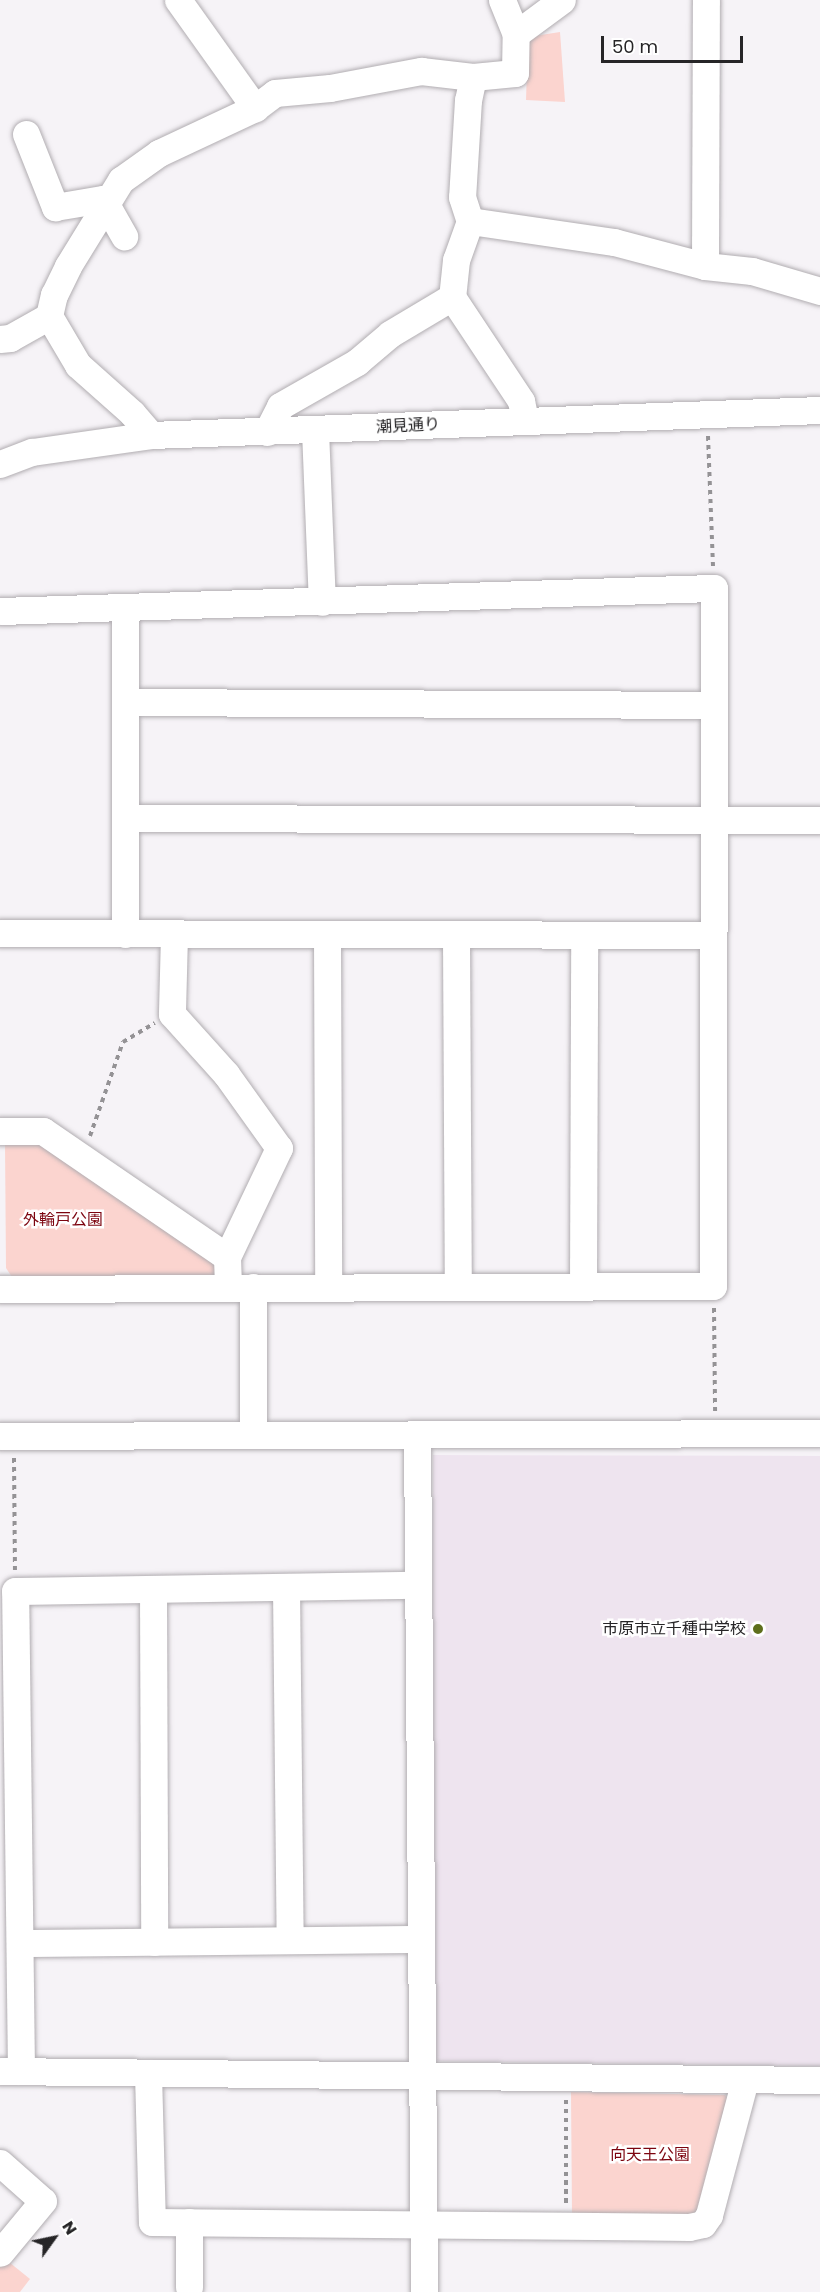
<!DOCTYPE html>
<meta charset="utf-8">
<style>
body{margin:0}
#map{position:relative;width:820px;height:2292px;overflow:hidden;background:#f6f3f7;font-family:Poppins,"Noto Sans JP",sans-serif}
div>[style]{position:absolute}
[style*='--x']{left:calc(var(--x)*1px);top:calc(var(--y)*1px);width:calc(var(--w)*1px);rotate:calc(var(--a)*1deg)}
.built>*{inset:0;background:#eee4ef}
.green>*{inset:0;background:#fbd4cf}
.path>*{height:4px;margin-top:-2px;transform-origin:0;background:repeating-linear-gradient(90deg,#949295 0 4.5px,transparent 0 9px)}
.roads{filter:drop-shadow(0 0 2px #b1adb1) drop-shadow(0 0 2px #b1adb1)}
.minor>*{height:27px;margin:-13.5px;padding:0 13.5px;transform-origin:13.5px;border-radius:13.5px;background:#fff}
.dots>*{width:16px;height:16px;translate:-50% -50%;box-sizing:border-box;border:3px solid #fff;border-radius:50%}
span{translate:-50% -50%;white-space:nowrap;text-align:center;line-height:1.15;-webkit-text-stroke:5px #fff;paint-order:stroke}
.street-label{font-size:16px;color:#262527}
.park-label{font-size:16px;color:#7c040f}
.poi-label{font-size:16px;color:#262527}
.right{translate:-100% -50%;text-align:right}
.north{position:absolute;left:24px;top:2208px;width:60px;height:60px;-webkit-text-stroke:4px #fff;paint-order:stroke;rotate:57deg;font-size:16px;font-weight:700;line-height:24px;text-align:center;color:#262527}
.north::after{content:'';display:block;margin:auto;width:21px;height:27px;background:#262527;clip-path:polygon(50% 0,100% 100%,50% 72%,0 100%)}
.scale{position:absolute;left:601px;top:36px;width:142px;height:27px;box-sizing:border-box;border:3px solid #262527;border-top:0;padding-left:8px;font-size:18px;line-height:21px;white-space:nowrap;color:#262527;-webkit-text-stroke:4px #fff;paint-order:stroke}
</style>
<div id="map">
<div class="built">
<div style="clip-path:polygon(433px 1455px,820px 1456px,820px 2066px,438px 2061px,432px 2054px)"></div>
</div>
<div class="green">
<div style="clip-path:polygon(560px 32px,565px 102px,526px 100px,528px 37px)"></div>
<div style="clip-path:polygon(43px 1137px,217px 1257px,215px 1276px,12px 1277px,6px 1268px,5px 1143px)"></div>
<div style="clip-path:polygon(571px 2092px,725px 2095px,730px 2102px,699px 2213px,692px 2217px,572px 2217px)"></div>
<div style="clip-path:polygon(4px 2258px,30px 2279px,20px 2292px,0 2292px,0 2264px)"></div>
</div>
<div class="path">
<div style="--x:708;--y:436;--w:131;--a:87.8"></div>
<div style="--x:90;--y:1136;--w:100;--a:-70.7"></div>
<div style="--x:123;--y:1042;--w:37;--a:-31"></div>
<div style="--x:714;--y:1308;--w:103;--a:89.4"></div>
<div style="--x:14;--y:1458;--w:112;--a:89.5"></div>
<div style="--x:566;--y:2203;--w:106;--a:-90"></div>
</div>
<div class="roads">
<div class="minor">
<div style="--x:178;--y:0;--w:133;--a:54.5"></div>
<div style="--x:502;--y:0;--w:37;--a:68"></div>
<div style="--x:473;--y:77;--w:24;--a:102"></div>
<div style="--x:468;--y:100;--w:97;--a:93.5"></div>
<div style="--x:462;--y:197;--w:25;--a:72"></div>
<div style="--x:470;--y:221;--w:41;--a:109.7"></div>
<div style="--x:456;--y:260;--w:37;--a:96"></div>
<div style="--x:452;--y:297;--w:125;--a:56.4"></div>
<div style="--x:521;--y:401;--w:19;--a:78"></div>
<div style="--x:26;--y:134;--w:79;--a:68.3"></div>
<div style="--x:55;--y:207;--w:49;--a:-9.5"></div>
<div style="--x:103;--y:199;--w:43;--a:60.4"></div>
<div style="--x:470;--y:221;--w:146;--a:8.3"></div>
<div style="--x:614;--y:242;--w:94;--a:14.8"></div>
<div style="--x:705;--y:266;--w:47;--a:6.1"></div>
<div style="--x:752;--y:271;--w:71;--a:16.4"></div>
<div style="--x:705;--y:266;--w:266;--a:-89.8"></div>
<div style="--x:0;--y:339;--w:10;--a:-6"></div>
<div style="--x:10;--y:338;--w:45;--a:-29.4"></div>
<div style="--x:315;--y:430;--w:172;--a:87.7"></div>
<div style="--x:267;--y:432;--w:29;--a:-63"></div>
<div style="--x:280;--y:406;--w:89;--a:-29.7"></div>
<div style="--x:357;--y:362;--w:43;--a:-40.3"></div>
<div style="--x:390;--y:334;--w:72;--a:-30.8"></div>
<div style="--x:151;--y:435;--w:29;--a:-131"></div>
<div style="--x:132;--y:413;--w:72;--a:-138.4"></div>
<div style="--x:78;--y:365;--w:57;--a:-120.6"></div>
<div style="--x:49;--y:316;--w:22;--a:-77"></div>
<div style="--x:54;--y:295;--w:32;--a:-64"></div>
<div style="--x:68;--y:266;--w:101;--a:-58.4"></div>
<div style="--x:121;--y:180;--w:47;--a:-35.4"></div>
<div style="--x:159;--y:153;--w:106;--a:-25.1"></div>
<div style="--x:255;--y:108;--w:25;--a:-37"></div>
<div style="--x:275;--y:93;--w:55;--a:-5.2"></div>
<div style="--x:330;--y:88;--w:93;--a:-10.6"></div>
<div style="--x:421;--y:71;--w:52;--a:6.6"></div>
<div style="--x:473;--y:77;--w:42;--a:-5.4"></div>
<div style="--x:515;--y:73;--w:39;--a:-89"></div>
<div style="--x:516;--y:34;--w:57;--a:-36.5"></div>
<div style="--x:0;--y:464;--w:34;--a:-21"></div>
<div style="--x:32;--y:452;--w:120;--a:-8.1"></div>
<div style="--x:151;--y:435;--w:669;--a:-2.14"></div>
<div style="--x:0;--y:611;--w:714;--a:-1.85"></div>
<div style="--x:714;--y:588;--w:698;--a:90.08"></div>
<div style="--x:713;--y:1286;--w:713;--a:179.76"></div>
<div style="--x:126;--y:702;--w:586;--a:0.29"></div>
<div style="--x:126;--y:818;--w:694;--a:0.17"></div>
<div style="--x:0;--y:933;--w:711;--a:0.16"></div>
<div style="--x:125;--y:934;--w:326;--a:-90"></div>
<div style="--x:174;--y:935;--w:79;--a:91.5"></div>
<div style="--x:172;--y:1014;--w:81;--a:48"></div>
<div style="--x:226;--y:1074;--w:91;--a:54.4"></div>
<div style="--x:279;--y:1148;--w:121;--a:115.5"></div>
<div style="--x:227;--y:1257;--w:30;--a:88"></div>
<div style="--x:327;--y:936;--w:352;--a:89.8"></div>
<div style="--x:456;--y:936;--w:351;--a:89.7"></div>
<div style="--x:0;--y:1131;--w:43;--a:0"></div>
<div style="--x:43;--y:1131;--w:223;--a:34.4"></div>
<div style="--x:253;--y:1287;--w:147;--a:90"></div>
<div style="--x:583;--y:1287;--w:351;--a:-89.8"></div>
<div style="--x:417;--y:1434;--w:858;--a:89.53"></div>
<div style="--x:0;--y:1436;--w:820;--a:-0.21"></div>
<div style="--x:286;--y:1587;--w:353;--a:89.4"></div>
<div style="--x:153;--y:1589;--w:353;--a:89.8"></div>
<div style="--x:20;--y:1943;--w:401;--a:-0.6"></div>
<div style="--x:0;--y:2071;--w:820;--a:0.63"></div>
<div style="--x:21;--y:2071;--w:480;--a:-90.7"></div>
<div style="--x:15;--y:1591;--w:403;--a:-0.9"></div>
<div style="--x:148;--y:2073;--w:149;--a:88.5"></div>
<div style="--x:152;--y:2222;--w:537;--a:0.53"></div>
<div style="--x:689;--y:2227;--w:14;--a:-12"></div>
<div style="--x:703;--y:2224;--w:11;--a:-56"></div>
<div style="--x:709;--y:2215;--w:140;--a:-75.1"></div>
<div style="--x:0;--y:2163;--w:57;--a:41.5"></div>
<div style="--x:43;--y:2201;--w:67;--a:129.6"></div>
<div style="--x:189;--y:2287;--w:65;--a:-90"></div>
</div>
</div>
<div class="dots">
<div style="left:758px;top:1629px;background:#5e6f1c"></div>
</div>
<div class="street-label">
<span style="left:408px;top:426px;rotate:-3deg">潮見通り</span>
</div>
<div class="park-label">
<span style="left:63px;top:1220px">外輪戸公園</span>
<span style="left:650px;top:2155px">向天王公園</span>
</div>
<div class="poi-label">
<span class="right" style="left:746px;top:1629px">市原市立千種中学校</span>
</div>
<div class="north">N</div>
<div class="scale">50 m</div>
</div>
